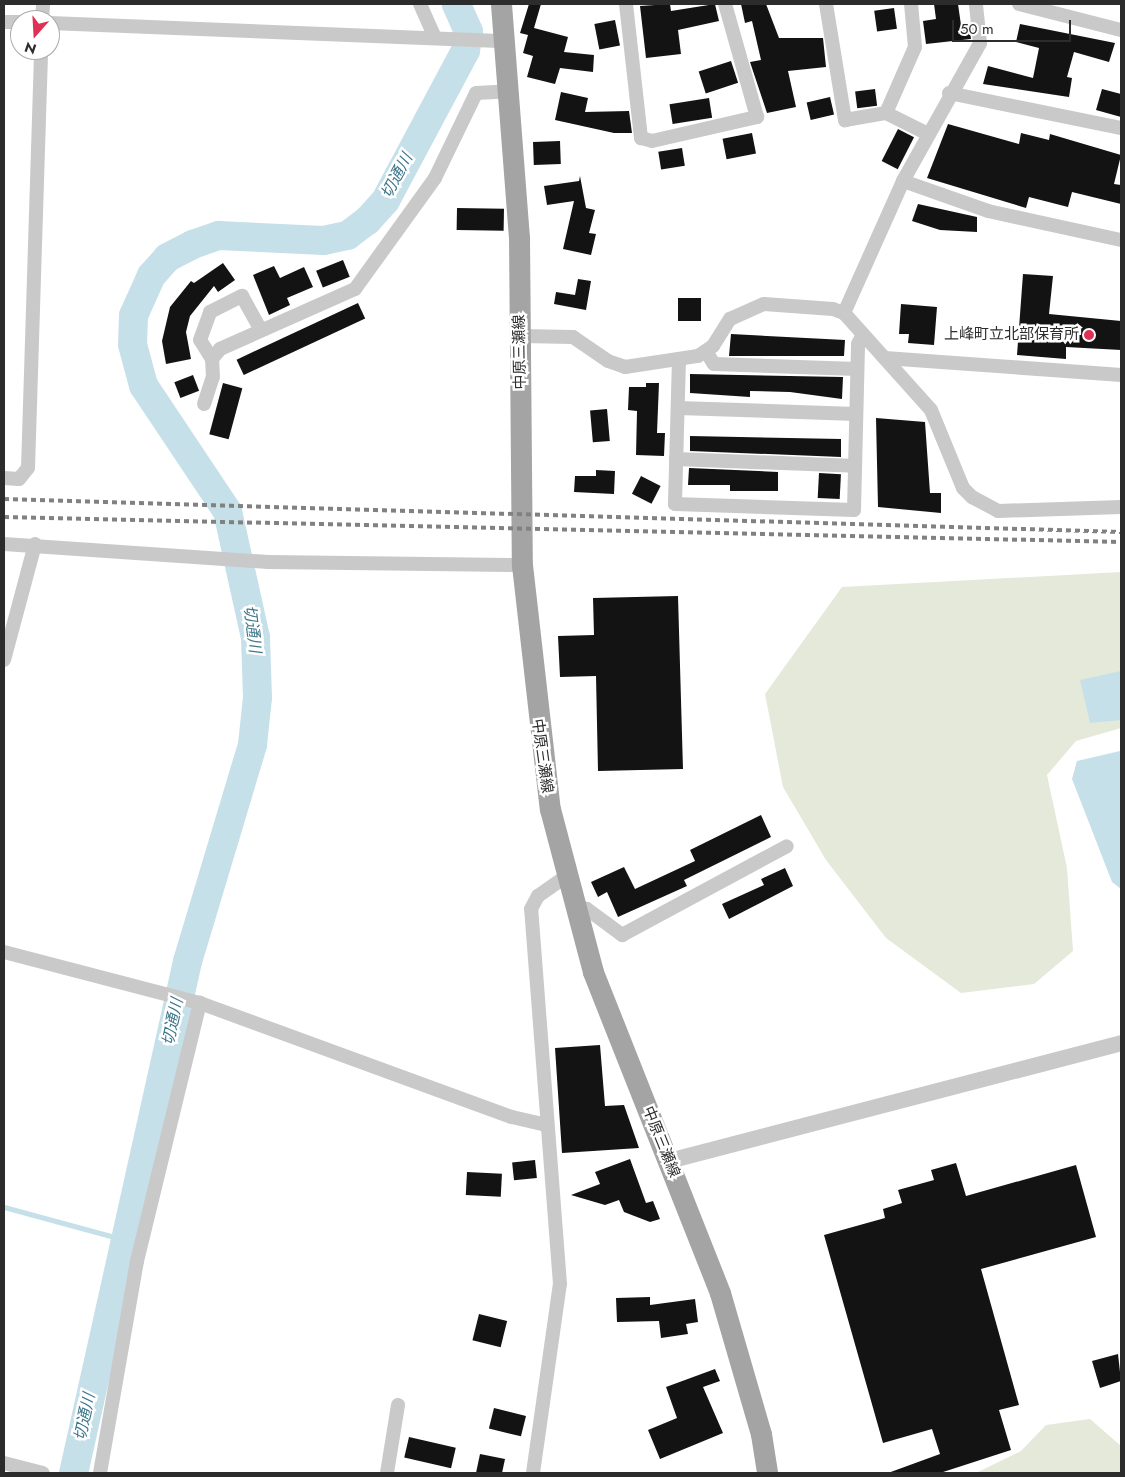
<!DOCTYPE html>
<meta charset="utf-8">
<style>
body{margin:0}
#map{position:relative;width:1125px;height:1477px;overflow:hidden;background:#fff;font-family:Jost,"Noto Sans JP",sans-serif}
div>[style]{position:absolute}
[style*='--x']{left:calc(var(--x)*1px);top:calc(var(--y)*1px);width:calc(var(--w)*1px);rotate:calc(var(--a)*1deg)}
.green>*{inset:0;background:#e4e9d9}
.water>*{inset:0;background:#c6e0e9}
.stream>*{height:5px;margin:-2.5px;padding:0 2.5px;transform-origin:2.5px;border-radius:2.5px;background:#c6e0e9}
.river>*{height:29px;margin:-14.5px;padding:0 14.5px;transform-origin:14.5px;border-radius:14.5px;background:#c6e0e9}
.building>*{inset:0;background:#131313;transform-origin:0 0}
.minor>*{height:14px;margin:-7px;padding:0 7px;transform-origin:7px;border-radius:7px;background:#c9c9c9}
.tertiary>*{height:16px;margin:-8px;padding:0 8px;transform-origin:8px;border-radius:8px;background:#c9c9c9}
.primary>*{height:21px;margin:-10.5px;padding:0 10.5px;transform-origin:10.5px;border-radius:10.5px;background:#a4a4a4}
.rail>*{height:4px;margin-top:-2px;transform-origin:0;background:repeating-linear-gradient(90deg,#818181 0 5px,transparent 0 9px)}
.dots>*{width:14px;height:14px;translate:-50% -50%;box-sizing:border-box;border:2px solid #fff;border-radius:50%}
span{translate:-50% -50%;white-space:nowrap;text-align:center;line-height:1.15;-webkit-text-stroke:5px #fff;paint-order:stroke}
.poi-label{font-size:15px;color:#2c2c2c}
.right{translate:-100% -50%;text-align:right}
.street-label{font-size:15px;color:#2c2c2c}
.water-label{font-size:16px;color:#3d778b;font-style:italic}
.frame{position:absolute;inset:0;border:5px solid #2c2c2c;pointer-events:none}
.north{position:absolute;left:10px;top:10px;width:50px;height:50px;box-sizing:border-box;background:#fff;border:1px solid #ababab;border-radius:50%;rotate:199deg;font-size:14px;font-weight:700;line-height:20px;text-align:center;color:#2c2c2c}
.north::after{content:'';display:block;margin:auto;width:18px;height:22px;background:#df3156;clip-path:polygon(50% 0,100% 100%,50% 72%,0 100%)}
.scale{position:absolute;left:952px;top:20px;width:119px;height:22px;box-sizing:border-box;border:2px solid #2c2c2c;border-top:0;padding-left:6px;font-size:15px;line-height:18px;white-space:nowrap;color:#2c2c2c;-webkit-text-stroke:4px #fff;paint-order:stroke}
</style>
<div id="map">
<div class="green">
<div style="clip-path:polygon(1121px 572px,1121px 728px,1076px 741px,1047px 775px,1067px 868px,1073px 951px,1034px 984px,961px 993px,886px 938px,826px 860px,783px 787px,765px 694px,842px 587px)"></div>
<div style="clip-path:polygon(1090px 1419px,1121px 1446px,1121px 1473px,976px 1473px,1021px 1451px,1046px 1425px)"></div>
</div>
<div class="water">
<div style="clip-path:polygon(1121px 671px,1121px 720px,1090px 723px,1080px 680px)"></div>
<div style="clip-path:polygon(1120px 751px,1121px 754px,1121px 889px,1112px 882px,1072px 779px,1077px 761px)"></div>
</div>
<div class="stream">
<div style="--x:4;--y:1207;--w:122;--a:15.2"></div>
</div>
<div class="river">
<div style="--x:73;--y:1473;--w:525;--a:-77.45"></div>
<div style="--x:187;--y:961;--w:227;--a:-73.3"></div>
<div style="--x:252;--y:744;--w:47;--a:-83.9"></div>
<div style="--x:257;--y:697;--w:60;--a:-91.9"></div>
<div style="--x:255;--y:637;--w:129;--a:-102.5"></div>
<div style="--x:227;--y:511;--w:151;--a:-123.7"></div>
<div style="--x:143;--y:385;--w:42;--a:-105"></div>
<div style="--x:132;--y:344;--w:29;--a:-88"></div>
<div style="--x:133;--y:315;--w:44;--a:-65.8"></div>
<div style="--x:151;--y:275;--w:24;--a:-48"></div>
<div style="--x:167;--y:257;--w:28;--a:-27"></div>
<div style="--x:192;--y:244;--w:28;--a:-19"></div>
<div style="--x:218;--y:235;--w:105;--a:2.7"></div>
<div style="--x:323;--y:240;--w:25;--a:-12"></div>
<div style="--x:347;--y:235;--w:25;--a:-37"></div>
<div style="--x:367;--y:220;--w:27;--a:-48"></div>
<div style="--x:385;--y:200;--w:170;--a:-61.9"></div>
<div style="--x:465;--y:50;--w:19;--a:-81"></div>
<div style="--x:468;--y:31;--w:30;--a:-114"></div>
</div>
<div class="building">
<div style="clip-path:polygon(529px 4px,541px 4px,534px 28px,568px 37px,564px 52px,594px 55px,593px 72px,560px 68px,555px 84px,527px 77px,533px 56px,523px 53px,528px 35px,520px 33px)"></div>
<div style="clip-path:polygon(670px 4px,671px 11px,715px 4px,719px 21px,678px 30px,681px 54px,646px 58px,640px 6px)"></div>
<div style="clip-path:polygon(741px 4px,766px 4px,779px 38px,823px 38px,826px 67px,788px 71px,796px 107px,767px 113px,750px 62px,761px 60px,752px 21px,745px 23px)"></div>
<div style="clip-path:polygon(934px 4px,958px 4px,961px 25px,969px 24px,971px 39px,926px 44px,923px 21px,936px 19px)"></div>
<div style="left:894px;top:8px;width:21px;height:20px;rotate:82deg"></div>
<div style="left:615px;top:20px;width:26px;height:21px;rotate:79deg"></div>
<div style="clip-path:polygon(1020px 24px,1115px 43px,1109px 62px,1074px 52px,1067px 77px,1072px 78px,1069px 97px,983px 84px,988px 66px,1033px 78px,1039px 48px,1016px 42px)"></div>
<div style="left:731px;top:61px;width:23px;height:34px;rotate:72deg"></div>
<div style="left:875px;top:89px;width:17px;height:20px;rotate:83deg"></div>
<div style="clip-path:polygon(1102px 89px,1121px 94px,1121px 117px,1096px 110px)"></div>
<div style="clip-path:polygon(561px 92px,588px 98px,585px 112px,629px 111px,632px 133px,614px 133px,555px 120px)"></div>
<div style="left:830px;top:97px;width:18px;height:24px;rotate:77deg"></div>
<div style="left:709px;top:98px;width:20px;height:40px;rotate:81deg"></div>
<div style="clip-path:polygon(948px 124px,1019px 144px,1021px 133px,1049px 140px,1050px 134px,1121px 155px,1114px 184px,1121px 185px,1121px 204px,1072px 192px,1068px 207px,1029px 197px,1026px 208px,927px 178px)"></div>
<div style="left:898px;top:129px;width:18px;height:36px;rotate:27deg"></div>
<div style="left:752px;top:133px;width:21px;height:30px;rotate:79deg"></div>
<div style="left:560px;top:141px;width:23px;height:27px;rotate:88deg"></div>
<div style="left:682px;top:148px;width:18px;height:24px;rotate:81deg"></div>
<div style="clip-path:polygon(580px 176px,586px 208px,595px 210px,589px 233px,596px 234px,591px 255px,563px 249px,574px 201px,547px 205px,544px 186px,579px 181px)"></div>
<div style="clip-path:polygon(918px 204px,977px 217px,977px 232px,940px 230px,912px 221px)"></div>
<div style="left:457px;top:208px;width:47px;height:22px;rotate:1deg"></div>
<div style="left:343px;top:260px;width:18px;height:29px;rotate:68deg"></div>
<div style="clip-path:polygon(223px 263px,235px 280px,218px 292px,214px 286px,190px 316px,186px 332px,191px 359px,166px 364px,162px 341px,170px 307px,191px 281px,194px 283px)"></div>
<div style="clip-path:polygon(274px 266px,280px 278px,304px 267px,313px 287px,287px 298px,290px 305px,269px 315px,253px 275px)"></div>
<div style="clip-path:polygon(1023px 274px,1053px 276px,1049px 314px,1121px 321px,1121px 350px,1066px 347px,1066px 359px,1017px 355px)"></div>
<div style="clip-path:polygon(578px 279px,591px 281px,586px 310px,554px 304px,556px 292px,575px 295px)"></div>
<div style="left:678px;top:298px;width:23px;height:23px"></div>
<div style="left:358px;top:303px;width:17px;height:134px;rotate:65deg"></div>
<div style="clip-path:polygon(901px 304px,937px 307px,934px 345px,908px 343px,909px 334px,899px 334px)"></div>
<div style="clip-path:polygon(731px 334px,845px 340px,844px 356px,729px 356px)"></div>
<div style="clip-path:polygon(690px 374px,843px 377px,842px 399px,790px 392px,750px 391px,750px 397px,690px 393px)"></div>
<div style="left:193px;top:375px;width:17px;height:20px;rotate:69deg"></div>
<div style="left:223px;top:383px;width:20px;height:53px;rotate:15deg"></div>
<div style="clip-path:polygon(646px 383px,659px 383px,657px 433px,665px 433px,664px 456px,636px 455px,637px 411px,628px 410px,629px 387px,646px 387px)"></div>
<div style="left:607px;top:409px;width:32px;height:17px;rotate:85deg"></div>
<div style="clip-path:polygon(876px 418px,925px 422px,930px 493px,941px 493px,941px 513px,878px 507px)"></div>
<div style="clip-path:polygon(690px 436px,841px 439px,841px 457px,690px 451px)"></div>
<div style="clip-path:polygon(689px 468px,778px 472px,778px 491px,730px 491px,730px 485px,688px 485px)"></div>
<div style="clip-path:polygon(596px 470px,615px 471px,614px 494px,574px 492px,575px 476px,596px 476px)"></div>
<div style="left:819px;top:473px;width:22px;height:25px;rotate:3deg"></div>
<div style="left:641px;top:476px;width:22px;height:20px;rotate:27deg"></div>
<div style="clip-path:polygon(678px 596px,683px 769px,598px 771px,596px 676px,560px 677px,558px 636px,594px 635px,593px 598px)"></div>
<div style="clip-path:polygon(761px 815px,771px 837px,684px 880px,687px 886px,618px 917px,607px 892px,598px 897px,591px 882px,624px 867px,635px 889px,695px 861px,690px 850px)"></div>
<div style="clip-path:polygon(785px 868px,793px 886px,729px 919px,722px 904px,764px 885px,761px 879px)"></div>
<div style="clip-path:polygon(600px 1045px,605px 1106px,624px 1105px,639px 1148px,562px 1153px,555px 1048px)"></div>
<div style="clip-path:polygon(630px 1159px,646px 1203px,653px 1201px,660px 1219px,650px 1222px,624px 1212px,619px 1200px,605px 1205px,571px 1195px,600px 1184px,595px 1172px)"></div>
<div style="left:535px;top:1160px;width:18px;height:23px;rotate:84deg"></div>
<div style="clip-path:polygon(956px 1163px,966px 1196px,1076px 1165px,1096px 1237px,981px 1269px,1019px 1405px,999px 1410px,1011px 1450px,940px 1473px,888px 1473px,940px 1454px,932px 1429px,883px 1443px,824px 1235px,885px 1218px,883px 1209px,902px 1203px,898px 1190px,934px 1180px,931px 1170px)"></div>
<div style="left:467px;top:1172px;width:35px;height:23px;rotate:3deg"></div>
<div style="clip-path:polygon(650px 1297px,650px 1305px,695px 1299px,698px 1322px,686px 1324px,688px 1334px,661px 1338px,659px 1321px,617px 1322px,616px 1298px)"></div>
<div style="left:479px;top:1314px;width:29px;height:27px;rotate:14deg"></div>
<div style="clip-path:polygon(1118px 1354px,1121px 1381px,1100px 1388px,1092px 1361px)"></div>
<div style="clip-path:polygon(715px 1369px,720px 1381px,703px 1387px,723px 1433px,660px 1459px,648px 1430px,677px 1418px,666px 1387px)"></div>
<div style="left:494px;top:1408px;width:33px;height:21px;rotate:14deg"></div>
<div style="left:409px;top:1437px;width:48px;height:21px;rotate:13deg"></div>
<div style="clip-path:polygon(480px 1454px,505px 1459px,502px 1473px,476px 1473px)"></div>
</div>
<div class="minor">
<div style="--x:420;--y:4;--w:37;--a:66"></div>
<div style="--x:626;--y:4;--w:135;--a:83.6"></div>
<div style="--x:641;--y:138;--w:11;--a:15"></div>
<div style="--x:652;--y:141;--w:108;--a:-12.9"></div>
<div style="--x:757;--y:117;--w:117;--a:-105.8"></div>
<div style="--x:826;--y:4;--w:118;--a:80.7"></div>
<div style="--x:845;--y:120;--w:42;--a:-9.7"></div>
<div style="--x:886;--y:113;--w:47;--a:26.6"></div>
<div style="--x:1019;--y:4;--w:105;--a:14.3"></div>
<div style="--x:42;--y:20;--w:16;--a:-86"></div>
<div style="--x:4;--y:22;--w:16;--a:0"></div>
<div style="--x:50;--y:23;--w:456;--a:2.3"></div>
<div style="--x:949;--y:93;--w:176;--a:11.5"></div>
<div style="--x:886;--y:113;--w:72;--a:-66.3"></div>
<div style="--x:915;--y:47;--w:43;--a:-95.3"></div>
<div style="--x:903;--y:181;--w:90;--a:19.4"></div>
<div style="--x:988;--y:211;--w:136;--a:12.3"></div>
<div style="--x:844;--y:313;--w:145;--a:-65.9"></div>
<div style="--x:903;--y:181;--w:158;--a:-60.8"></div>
<div style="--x:980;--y:43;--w:39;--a:-96"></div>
<div style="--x:520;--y:336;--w:53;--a:1.1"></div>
<div style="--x:573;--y:337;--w:42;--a:34.4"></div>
<div style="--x:608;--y:361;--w:18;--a:19"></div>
<div style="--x:625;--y:367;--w:74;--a:-8.6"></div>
<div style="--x:698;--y:356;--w:18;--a:-34"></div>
<div style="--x:713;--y:346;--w:32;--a:-58"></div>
<div style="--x:730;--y:319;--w:37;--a:-24"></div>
<div style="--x:764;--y:304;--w:69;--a:4.1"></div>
<div style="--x:833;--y:309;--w:12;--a:20"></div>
<div style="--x:844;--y:313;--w:130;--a:48.1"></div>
<div style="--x:931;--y:410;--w:84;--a:67.7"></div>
<div style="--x:963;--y:488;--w:13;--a:45"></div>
<div style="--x:972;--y:497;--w:30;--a:28"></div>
<div style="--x:998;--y:511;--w:123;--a:-1.9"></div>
<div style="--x:707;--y:353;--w:13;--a:58"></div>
<div style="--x:714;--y:364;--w:143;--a:2"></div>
<div style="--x:885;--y:358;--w:237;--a:4.1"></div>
<div style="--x:212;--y:359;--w:13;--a:-51"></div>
<div style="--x:220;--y:349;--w:148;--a:-24"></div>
<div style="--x:355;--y:289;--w:137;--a:-54.2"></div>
<div style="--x:435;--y:178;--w:94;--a:-64.2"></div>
<div style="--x:476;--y:93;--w:34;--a:-3"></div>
<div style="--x:679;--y:359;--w:145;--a:91.6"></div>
<div style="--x:675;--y:504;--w:179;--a:1.9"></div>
<div style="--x:854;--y:510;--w:166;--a:-88.6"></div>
<div style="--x:858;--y:344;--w:11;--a:-63"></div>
<div style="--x:204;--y:404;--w:28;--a:-72"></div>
<div style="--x:213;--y:377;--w:18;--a:-93"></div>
<div style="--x:212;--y:359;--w:22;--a:-122"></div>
<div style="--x:200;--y:340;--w:30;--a:-70"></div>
<div style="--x:210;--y:312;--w:36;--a:-27"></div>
<div style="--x:242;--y:296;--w:39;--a:61"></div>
<div style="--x:678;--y:408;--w:178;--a:1.9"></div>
<div style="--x:676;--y:459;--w:179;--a:2.2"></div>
<div style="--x:4;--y:478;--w:15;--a:4"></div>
<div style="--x:19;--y:479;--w:14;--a:-51"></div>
<div style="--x:28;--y:468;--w:418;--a:-88.2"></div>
<div style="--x:4;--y:544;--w:265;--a:3.9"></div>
<div style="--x:268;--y:562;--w:254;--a:0.7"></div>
<div style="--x:4;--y:660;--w:120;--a:-75"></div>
<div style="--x:574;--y:906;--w:13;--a:13"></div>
<div style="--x:587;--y:909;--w:44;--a:36.6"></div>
<div style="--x:622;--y:935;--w:187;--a:-28.3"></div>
<div style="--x:4;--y:952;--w:203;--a:14.6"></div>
<div style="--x:200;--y:1003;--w:332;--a:20.1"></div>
<div style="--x:512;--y:1117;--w:36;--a:13"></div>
<div style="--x:4;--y:1463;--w:40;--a:14.4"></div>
<div style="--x:100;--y:1473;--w:215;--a:-80.1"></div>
<div style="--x:137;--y:1261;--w:266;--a:-76.3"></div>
<div style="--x:387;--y:1473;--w:69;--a:-80.8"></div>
<div style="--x:533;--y:1473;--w:191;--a:-81.9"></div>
<div style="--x:560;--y:1284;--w:376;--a:-94.4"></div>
<div style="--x:531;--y:909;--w:15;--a:-62"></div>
<div style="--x:538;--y:896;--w:33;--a:-35"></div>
</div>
<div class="tertiary">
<div style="--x:669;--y:1161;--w:467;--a:-14.6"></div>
</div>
<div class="primary">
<div style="--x:501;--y:4;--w:234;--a:85.6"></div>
<div style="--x:519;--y:237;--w:328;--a:89.5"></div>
<div style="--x:522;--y:565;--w:246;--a:83.5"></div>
<div style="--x:550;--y:809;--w:169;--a:75.2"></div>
<div style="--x:593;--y:972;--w:345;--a:68.4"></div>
<div style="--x:720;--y:1293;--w:147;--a:73.8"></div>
<div style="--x:761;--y:1434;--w:39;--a:81"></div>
</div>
<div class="rail">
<div style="--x:4;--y:499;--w:1117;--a:1.69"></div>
<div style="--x:4;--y:517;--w:1117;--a:1.28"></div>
</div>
<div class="dots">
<div style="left:1089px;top:335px;background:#df3156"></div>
</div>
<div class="poi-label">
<span class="right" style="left:1079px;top:335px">上峰町立北部保育所</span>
</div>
<div class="street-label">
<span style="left:520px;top:352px;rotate:-91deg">中原三瀬線</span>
<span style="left:542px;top:756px;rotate:82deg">中原三瀬線</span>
<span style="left:661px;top:1142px;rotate:68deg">中原三瀬線</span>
</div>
<div class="water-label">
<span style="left:397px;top:176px;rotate:-62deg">切通川</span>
<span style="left:252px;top:629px;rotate:83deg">切通川</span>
<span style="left:173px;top:1022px;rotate:-78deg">切通川</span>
<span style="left:85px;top:1417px;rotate:-78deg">切通川</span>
</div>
<div class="frame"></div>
<div class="north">N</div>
<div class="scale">50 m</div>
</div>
